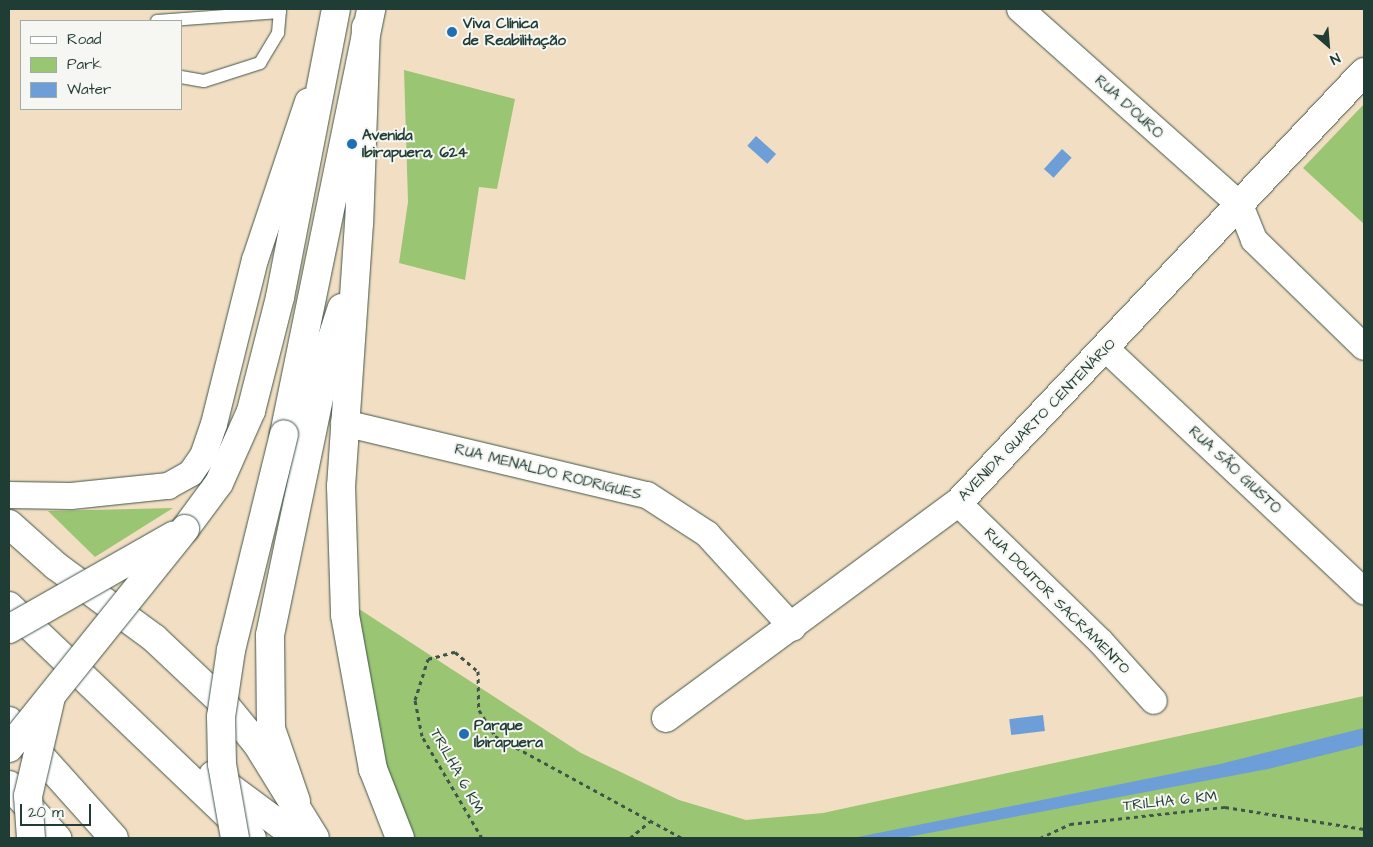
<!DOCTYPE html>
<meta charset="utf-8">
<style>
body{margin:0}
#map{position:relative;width:1373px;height:847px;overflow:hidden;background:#f2dfc3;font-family:"Architects Daughter",sans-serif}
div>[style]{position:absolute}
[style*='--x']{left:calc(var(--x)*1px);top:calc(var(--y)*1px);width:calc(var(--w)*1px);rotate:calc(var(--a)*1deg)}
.green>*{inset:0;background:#9ac572}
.water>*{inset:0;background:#6e9ed8;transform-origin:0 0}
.path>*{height:3px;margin-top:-1.5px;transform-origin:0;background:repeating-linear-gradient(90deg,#3f5549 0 4px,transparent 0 8px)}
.roads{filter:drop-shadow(0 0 1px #3f5549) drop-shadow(0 0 1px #3f5549)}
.service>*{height:12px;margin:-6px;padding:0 6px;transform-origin:6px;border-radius:6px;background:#fff}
.minor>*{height:26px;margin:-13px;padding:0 13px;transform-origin:13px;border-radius:13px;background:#fff}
.tertiary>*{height:28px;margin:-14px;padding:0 14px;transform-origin:14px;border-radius:14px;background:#fff}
.primary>*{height:28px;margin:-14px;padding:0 14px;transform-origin:14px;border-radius:14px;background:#fff}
.trunk>*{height:28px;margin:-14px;padding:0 14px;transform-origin:14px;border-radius:14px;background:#fff}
.bridges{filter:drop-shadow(0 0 1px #3f5549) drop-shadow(0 0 1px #3f5549)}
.primary-bridge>*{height:28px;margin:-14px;padding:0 14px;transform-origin:14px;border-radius:14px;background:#fff}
.trunk-bridge>*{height:28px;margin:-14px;padding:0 14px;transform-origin:14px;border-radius:14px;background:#fff}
.dots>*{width:14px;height:14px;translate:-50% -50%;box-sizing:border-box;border:2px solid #f6f6f2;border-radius:50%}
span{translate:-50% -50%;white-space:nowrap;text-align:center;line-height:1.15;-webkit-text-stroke:4px #f6f6f2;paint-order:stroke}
.poi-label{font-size:15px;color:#1f3d34;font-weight:700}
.left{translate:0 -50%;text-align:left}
.street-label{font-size:15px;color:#1f3d34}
.frame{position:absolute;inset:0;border:10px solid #1f3d34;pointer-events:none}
.legend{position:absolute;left:20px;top:20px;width:162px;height:90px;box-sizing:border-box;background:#f6f6f2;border:1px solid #a0aca6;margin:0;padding:6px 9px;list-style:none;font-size:15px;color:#1f3d34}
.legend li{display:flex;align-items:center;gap:10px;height:25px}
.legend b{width:25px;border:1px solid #a0aca6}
.north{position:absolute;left:1303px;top:20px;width:50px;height:50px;-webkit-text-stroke:4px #f6f6f2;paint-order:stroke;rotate:153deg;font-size:14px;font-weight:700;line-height:20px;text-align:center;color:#1f3d34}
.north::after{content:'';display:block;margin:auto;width:18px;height:22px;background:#1f3d34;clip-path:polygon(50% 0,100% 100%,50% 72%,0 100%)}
.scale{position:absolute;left:20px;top:804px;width:71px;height:22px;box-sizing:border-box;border:2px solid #1f3d34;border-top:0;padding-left:6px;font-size:15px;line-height:18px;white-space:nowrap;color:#1f3d34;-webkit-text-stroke:4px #f6f6f2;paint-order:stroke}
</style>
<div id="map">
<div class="green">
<div style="clip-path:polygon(404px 70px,515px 99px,497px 189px,479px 187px,465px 280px,399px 263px,408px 202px)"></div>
<div style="clip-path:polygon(1364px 104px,1364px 224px,1303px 168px)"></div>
<div style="clip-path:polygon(173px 508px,95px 557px,48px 511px)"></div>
<div style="clip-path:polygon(356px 607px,581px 753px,679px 800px,746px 820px,823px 813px,1364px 696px,1364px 838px,412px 838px,379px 757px)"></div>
</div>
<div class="water">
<div style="left:756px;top:136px;width:27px;height:13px;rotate:42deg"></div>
<div style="left:1062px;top:149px;width:13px;height:27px;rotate:42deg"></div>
<div style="left:1043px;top:715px;width:16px;height:34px;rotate:83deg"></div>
<div style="clip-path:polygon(1364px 728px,1364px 745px,1268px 769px,902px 838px,853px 838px,1220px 764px)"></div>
</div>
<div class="path">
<div style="--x:482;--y:838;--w:118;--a:-120.5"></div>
<div style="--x:422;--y:736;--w:37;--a:-101"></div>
<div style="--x:415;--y:700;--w:43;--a:-72.4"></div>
<div style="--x:428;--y:659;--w:28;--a:-15"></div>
<div style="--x:455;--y:652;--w:30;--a:40"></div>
<div style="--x:478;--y:671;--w:39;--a:89"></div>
<div style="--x:479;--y:710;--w:31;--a:58"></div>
<div style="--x:495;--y:736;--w:213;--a:28.6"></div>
<div style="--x:630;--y:838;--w:26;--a:-40"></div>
<div style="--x:1040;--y:838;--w:33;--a:-25"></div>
<div style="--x:1070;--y:824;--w:156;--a:-6.3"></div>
<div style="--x:1225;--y:807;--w:141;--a:9"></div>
</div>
<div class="roads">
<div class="service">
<div style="--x:157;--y:21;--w:123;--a:-4.2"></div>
<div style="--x:181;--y:77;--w:23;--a:10"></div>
<div style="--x:204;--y:81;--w:59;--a:-17.8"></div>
<div style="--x:260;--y:63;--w:35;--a:-59"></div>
<div style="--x:278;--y:33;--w:24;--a:-85"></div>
</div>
<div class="minor">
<div style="--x:1020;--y:9;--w:295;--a:41.7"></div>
<div style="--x:1240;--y:205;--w:38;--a:68"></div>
<div style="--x:1254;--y:240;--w:153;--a:44.2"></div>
<div style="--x:1106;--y:349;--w:354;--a:43.2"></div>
<div style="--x:344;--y:423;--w:311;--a:13.4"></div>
<div style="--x:647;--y:495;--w:72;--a:33"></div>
<div style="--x:707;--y:534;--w:127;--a:47.5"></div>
<div style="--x:9;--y:495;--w:62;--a:0.9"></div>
<div style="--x:71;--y:496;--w:98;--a:-5.9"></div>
<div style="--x:168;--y:486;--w:26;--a:-29"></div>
<div style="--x:191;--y:473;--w:21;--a:-55"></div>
<div style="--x:203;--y:456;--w:34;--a:-71"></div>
<div style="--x:214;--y:424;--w:169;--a:-76"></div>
<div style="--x:255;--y:260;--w:167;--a:-71.5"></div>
<div style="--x:958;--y:503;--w:199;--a:44.2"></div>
<div style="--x:1101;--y:642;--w:79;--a:48.1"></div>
</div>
<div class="tertiary">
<div style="--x:666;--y:718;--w:363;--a:-36.4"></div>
<div style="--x:958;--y:503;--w:592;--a:-46.71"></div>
</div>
<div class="primary">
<div style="--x:284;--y:434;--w:434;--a:-78.4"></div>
<div style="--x:185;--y:529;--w:57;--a:-53.5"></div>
<div style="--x:219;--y:483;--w:79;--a:-66"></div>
<div style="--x:251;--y:411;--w:118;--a:-75.7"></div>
<div style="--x:280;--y:297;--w:293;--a:-79"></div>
</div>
<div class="trunk">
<div style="--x:366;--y:27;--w:196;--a:92"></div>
<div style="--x:359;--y:223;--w:264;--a:93.9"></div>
<div style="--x:341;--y:486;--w:129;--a:88.2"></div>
<div style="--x:345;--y:615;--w:157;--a:79.7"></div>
<div style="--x:373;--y:769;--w:74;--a:68.6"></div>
<div style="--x:9;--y:524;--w:63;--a:41.8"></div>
<div style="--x:56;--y:566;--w:122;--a:36.3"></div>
<div style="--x:154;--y:638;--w:98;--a:43.3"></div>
<div style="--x:225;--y:705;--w:50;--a:50.6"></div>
<div style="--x:257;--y:744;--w:110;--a:58.3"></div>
<div style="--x:9;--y:606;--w:336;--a:43.7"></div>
<div style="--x:9;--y:721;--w:157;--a:48.1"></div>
<div style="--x:213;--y:775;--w:106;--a:36.5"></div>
<div style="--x:9;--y:785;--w:72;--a:47.8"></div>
<div style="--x:296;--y:801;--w:76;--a:-109.1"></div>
<div style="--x:271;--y:729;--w:94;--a:-90.6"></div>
<div style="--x:270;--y:635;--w:297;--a:-78.3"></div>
<div style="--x:330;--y:344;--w:38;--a:-72"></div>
</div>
</div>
<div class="bridges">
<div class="primary-bridge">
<div style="--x:9;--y:629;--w:189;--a:-29.6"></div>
<div style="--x:9;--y:748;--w:281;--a:-51.2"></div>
<div style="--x:235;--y:838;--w:75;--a:-100"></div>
<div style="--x:222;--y:764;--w:47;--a:-91.2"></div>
<div style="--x:221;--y:717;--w:68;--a:-81.5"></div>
<div style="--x:231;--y:650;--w:222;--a:-76.2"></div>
</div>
<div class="trunk-bridge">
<div style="--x:31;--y:838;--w:42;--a:-94.1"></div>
<div style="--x:28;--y:796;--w:102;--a:-76.9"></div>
</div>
</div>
<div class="dots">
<div style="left:452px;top:32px;background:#1f6fb2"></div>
<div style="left:352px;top:144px;background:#1f6fb2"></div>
<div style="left:464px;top:734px;background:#1f6fb2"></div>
</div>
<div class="poi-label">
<span class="left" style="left:463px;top:32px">Viva Clínica<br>de Reabilitação</span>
<span class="left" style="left:362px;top:144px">Avenida<br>Ibirapuera, 624</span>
<span class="left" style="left:474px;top:734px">Parque<br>Ibirapuera</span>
</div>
<div class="street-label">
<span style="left:1129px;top:107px;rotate:42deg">RUA D'OURO</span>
<span style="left:1037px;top:420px;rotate:-46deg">AVENIDA QUARTO CENTENÁRIO</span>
<span style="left:1235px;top:470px;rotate:43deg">RUA SÃO GIUSTO</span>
<span style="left:548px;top:472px;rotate:14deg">RUA MENALDO RODRIGUES</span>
<span style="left:1057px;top:601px;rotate:45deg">RUA DOUTOR SACRAMENTO</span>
<span style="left:457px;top:771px;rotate:61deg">TRILHA 6 KM</span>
<span style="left:1170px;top:801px;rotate:-6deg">TRILHA 6 KM</span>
</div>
<div class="frame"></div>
<ul class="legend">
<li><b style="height:6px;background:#fff"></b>Road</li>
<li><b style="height:14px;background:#9ac572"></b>Park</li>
<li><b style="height:14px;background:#6e9ed8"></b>Water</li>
</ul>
<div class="north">N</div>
<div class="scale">20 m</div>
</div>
